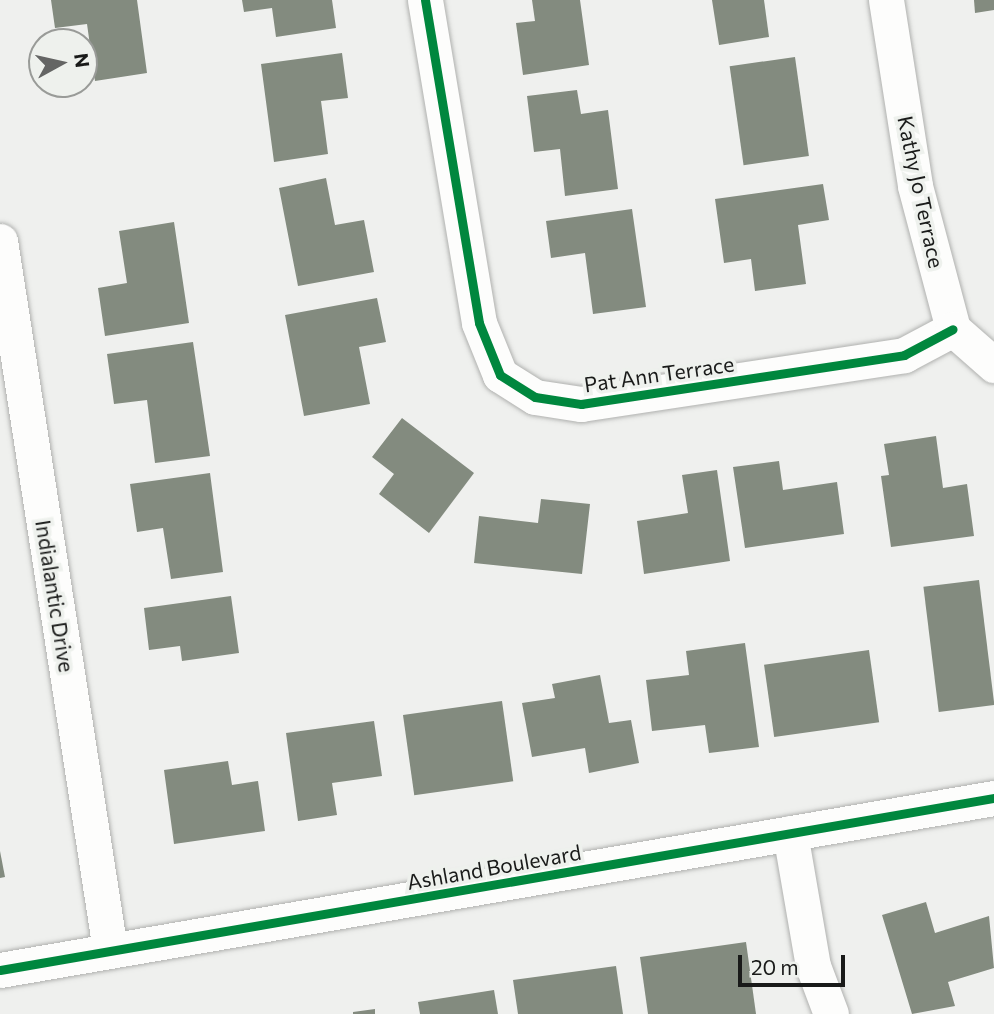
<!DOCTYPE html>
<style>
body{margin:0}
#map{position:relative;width:994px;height:1014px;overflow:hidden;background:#eff0ee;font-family:Commissioner,sans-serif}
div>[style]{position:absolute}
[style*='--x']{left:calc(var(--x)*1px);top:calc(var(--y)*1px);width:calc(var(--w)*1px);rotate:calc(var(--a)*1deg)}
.building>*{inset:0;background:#838b7f;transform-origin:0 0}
.roads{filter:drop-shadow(0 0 2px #b0b1af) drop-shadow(0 0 2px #b0b1af)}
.minor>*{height:35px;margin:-17.5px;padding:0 17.5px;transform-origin:17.5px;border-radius:17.5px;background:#fdfdfc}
.cycleway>*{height:9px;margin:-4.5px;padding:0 4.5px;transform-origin:4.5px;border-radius:4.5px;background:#00873e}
span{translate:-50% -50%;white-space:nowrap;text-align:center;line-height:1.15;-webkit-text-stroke:7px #eef1ed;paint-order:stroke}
.street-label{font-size:21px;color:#191a19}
.north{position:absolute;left:28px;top:28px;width:70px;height:70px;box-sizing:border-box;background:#eef1ed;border:2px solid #999b98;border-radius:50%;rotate:82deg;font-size:19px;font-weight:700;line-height:28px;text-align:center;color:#191a19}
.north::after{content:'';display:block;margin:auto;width:24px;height:32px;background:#646564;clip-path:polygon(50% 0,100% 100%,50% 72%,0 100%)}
.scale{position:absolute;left:738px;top:955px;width:107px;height:32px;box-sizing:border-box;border:4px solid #191a19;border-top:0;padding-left:9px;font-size:21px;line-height:24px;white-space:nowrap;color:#191a19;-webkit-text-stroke:5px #eef1ed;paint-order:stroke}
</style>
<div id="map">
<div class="building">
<div style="clip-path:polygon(51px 0,137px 0,147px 73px,95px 81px,87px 24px,55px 28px)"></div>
<div style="clip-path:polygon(242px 0,332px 0,336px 28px,276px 37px,272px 8px,244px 12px)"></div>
<div style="clip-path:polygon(532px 0,580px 0,589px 65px,523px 75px,516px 23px,535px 21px)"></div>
<div style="clip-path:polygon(712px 0,764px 0,769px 37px,719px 45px)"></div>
<div style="clip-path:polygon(974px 0,994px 0,994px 10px,975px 13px)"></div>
<div style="clip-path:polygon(342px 53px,348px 98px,321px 101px,328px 154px,274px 162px,261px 64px)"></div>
<div style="left:795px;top:57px;width:100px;height:66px;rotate:82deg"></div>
<div style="clip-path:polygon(577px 90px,581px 114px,608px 110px,618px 189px,565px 196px,560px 149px,534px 152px,527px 96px)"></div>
<div style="clip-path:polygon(326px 178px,335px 225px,364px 220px,374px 272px,298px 286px,279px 188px)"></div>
<div style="clip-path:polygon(823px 184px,829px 220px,798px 225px,806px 284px,755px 291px,751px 259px,724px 263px,715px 199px)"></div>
<div style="clip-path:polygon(632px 209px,646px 307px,593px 314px,585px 253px,551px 258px,546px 221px)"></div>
<div style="clip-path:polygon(174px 222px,189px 323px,105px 336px,98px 288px,127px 283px,119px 231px)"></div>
<div style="clip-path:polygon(377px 298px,386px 342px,359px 347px,370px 404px,304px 416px,285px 315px)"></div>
<div style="clip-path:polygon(193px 342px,210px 456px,155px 463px,147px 400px,114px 404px,107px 354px)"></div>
<div style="clip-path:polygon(402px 418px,474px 473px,429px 533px,379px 494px,394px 474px,372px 457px)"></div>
<div style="clip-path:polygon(936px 436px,943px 488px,967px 484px,974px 536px,891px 547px,881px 476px,889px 475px,884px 444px)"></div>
<div style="clip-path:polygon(779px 461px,783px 490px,837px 482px,844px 534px,745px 548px,733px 467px)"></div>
<div style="clip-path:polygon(717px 470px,730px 561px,644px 574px,637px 521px,688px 513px,682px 475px)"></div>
<div style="clip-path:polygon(210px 473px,223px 572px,171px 579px,163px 528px,137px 532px,130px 484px)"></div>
<div style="clip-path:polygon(541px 499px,590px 504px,582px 574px,474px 563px,479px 516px,538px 523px)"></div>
<div style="left:979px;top:580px;width:126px;height:56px;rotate:83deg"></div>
<div style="clip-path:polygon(231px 596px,239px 653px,182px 661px,180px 646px,149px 650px,144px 608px)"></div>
<div style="clip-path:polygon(745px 643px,759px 747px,709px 753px,705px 725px,652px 731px,646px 680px,689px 675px,686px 651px)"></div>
<div style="left:869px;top:650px;width:73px;height:106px;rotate:82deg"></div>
<div style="clip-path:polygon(600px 675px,609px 723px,631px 720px,639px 763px,589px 773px,585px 748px,532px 757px,522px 703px,555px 698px,552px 684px)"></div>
<div style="left:502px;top:701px;width:81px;height:100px;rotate:82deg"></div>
<div style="clip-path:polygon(374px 721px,382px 776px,332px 783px,337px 815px,298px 821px,286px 733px)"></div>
<div style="clip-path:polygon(228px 761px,232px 785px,258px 781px,265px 831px,174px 844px,164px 770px)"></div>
<div style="clip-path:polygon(0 851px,5px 877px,0 878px)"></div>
<div style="clip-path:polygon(926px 902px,935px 933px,989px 916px,994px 968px,948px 982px,955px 1006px,912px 1014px,882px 915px)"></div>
<div style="clip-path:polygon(746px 942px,756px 1014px,648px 1014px,640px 957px)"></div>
<div style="clip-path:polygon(616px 966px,623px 1014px,518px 1014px,513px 980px)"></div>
<div style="clip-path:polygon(494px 990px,498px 1014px,420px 1014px,418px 1002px)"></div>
<div style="clip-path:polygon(375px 1009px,375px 1014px,353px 1014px,353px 1012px)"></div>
</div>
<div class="roads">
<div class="minor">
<div style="--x:425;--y:0;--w:327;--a:80.5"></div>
<div style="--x:479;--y:323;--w:56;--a:68"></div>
<div style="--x:500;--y:375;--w:41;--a:32.2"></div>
<div style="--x:535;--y:397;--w:47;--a:8.7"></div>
<div style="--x:581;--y:404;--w:327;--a:-8.6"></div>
<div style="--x:904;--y:355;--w:55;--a:-28"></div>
<div style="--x:886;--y:0;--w:188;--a:81.1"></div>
<div style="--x:915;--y:186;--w:148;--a:75.1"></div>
<div style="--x:953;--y:329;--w:55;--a:41.3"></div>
<div style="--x:0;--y:241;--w:717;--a:81.18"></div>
<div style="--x:790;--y:833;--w:135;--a:80.2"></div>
<div style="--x:813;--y:966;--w:51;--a:69.4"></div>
<div style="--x:0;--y:970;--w:1009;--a:-9.82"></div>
</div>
</div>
<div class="cycleway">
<div style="--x:425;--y:0;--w:327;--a:80.5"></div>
<div style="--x:479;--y:323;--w:56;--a:68"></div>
<div style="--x:500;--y:375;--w:41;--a:32.2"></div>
<div style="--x:535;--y:397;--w:47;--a:8.7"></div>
<div style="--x:581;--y:404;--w:327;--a:-8.6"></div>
<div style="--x:904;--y:355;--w:55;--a:-28"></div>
<div style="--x:0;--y:970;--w:1009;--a:-9.82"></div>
</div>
<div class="street-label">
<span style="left:921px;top:192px;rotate:78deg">Kathy Jo Terrace</span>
<span style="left:659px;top:374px;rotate:-8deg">Pat Ann Terrace</span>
<span style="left:55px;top:596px;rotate:81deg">Indialantic Drive</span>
<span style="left:494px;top:867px;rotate:-10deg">Ashland Boulevard</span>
</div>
<div class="north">N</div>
<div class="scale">20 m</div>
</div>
